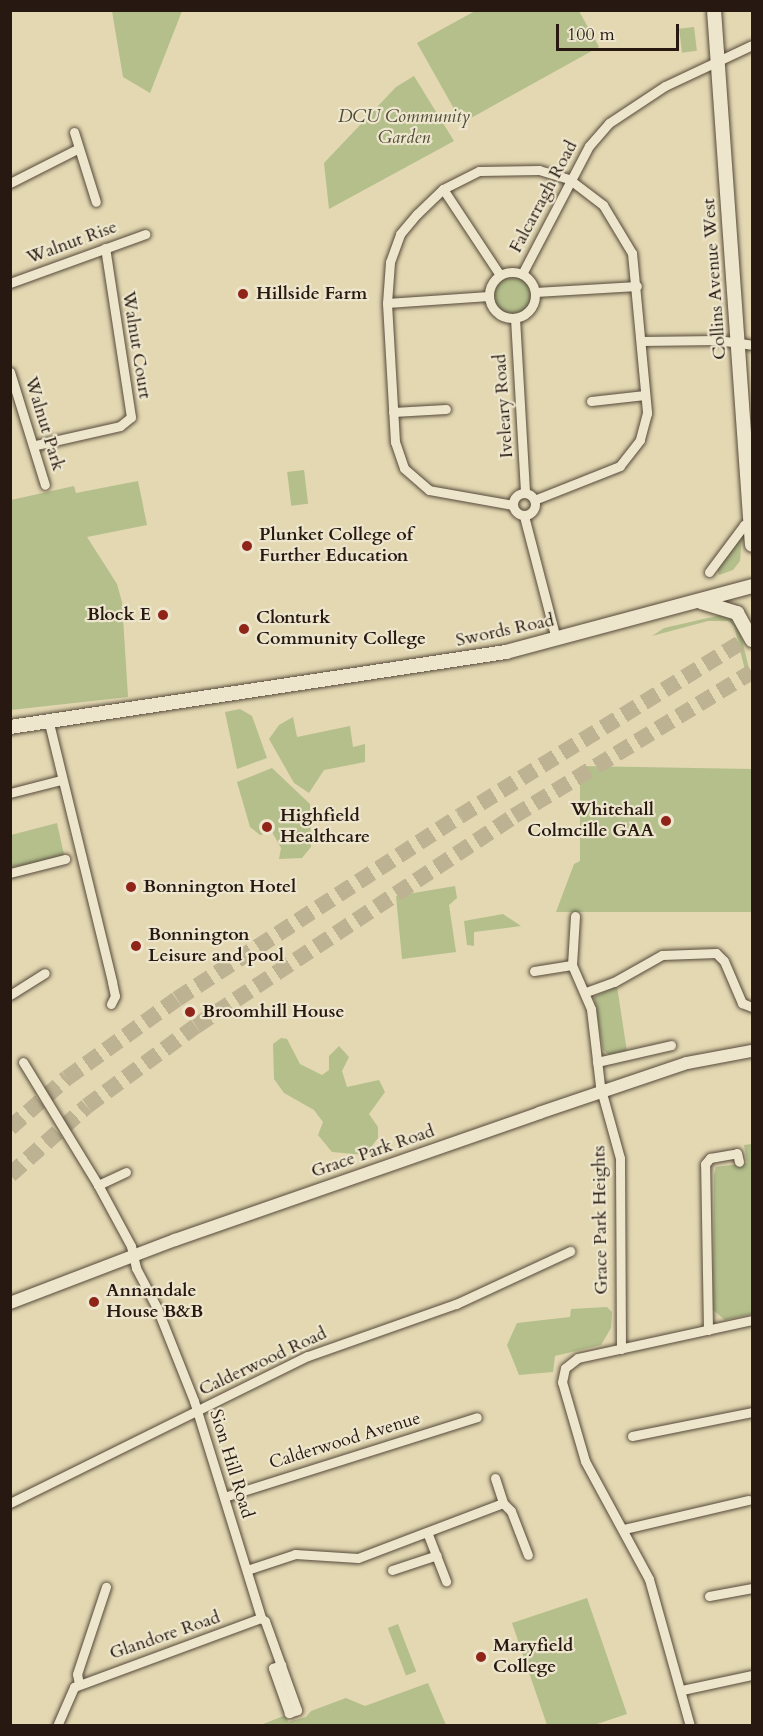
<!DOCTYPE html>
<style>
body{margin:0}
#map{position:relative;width:763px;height:1736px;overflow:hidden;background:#e3d8b2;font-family:Cardo,serif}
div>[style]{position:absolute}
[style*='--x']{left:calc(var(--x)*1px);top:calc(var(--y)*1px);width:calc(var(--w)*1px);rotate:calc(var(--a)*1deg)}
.green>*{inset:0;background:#b4bf8c;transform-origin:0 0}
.round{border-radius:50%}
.motorway-tunnel>*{height:16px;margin-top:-8px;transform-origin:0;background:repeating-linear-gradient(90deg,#bdb292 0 16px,transparent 0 24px)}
.roads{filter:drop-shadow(0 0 2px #56493a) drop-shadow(0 0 2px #56493a)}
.minor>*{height:9px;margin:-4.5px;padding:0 4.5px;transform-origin:4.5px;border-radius:4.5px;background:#ede6cd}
.minor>.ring{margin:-4.5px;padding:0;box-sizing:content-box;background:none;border:9px solid #ede6cd;border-radius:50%}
.tertiary>*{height:12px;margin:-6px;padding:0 6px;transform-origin:6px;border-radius:6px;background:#ede6cd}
.secondary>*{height:14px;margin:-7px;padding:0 7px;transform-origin:7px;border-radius:7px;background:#ede6cd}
.dots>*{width:16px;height:16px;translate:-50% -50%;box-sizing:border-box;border:3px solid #ede6cd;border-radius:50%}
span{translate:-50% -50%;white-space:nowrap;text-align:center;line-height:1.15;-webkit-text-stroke:4.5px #ede6cd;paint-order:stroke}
.park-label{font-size:18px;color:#514b37;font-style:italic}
.street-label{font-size:18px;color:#271912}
.poi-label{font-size:18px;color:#271912;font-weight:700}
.left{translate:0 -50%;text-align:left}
.right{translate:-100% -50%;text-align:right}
.frame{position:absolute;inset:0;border:12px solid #271912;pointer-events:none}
.scale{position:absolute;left:556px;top:24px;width:123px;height:27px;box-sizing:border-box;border:3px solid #271912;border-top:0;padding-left:8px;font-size:18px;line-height:21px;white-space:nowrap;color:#271912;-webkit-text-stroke:4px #ede6cd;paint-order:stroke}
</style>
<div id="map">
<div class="green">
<div style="clip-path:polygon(112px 11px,182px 11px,150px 93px,123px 77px)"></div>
<div style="clip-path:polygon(579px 11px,599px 47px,462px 123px,417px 43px,475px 11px)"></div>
<div style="left:694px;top:27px;width:24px;height:15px;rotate:83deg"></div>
<div style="clip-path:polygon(414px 76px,454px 141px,329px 209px,324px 163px,396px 87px)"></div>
<div class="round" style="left:493px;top:276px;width:38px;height:38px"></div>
<div style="left:304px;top:470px;width:34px;height:17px;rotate:83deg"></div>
<div style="clip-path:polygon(138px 481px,147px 525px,87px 537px,117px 584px,122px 602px,128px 697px,11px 710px,11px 500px,74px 486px,76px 493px)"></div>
<div style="clip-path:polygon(742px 534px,740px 561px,733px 570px,719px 575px,717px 566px)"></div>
<div style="clip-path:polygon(721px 615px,735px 620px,739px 627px,751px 677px,747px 678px,734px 626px,728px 621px,708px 621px,652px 636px,664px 628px)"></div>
<div style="clip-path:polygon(240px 709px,252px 716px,267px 758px,237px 769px,225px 712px)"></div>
<div style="clip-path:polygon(293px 717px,297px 737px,350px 726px,353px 747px,365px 744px,365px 762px,324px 770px,309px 793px,294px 783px,269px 739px,279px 725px)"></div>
<div style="clip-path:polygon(580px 766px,752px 769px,752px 912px,556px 912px,574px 864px,580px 861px)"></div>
<div style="clip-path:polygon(272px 768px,310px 804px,311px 847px,302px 858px,279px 859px,281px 848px,272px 832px,260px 835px,250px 827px,237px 782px)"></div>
<div style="clip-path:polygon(57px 823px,65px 859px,11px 867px,11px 835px)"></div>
<div style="clip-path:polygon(455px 886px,457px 898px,449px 905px,456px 952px,402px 959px,396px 896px)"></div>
<div style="clip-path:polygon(503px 914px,521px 926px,474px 932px,474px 946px,467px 945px,464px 921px)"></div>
<div style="clip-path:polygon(617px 986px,627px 1052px,609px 1055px,603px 1050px,594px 997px)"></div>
<div style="clip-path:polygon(281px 1038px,287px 1039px,300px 1064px,322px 1075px,329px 1070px,329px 1056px,339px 1046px,349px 1057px,342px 1071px,347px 1087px,379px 1080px,385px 1092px,369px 1114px,378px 1127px,378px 1138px,365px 1155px,332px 1152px,318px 1135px,323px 1122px,314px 1110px,284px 1093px,274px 1079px,273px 1044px)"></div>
<div style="clip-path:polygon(752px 1144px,752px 1314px,725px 1320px,713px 1310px,714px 1175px,716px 1167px,747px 1163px,744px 1145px)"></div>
<div style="clip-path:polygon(607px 1307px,612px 1312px,611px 1328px,601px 1345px,555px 1356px,553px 1372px,519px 1375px,507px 1345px,517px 1323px,570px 1317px,571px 1309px)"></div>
<div style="clip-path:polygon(587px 1598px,627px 1714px,594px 1725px,547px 1725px,512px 1623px)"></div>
<div style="left:398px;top:1624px;width:51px;height:11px;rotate:69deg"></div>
<div style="clip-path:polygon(428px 1683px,446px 1725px,258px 1726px,286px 1715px,288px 1722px,306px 1717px,311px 1711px,346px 1698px,365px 1706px)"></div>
</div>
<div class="motorway-tunnel">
<div style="--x:10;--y:1128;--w:76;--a:-41.3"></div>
<div style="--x:67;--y:1078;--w:135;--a:-35.7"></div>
<div style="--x:177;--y:999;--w:337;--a:-32.9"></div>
<div style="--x:460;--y:816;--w:343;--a:-31.7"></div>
<div style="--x:10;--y:1175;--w:103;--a:-41.9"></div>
<div style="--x:87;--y:1106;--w:135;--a:-36.3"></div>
<div style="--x:196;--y:1026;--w:381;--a:-33.4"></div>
<div style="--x:514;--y:816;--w:278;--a:-31.2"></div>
</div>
<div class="roads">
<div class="minor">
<div style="--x:74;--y:132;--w:73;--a:72.6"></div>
<div style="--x:10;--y:183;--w:77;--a:-26.9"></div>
<div style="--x:443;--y:189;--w:103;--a:56.5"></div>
<div class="ring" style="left:489px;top:272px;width:37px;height:37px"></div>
<div style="--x:522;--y:274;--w:144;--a:-62.4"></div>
<div style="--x:589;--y:146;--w:30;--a:-49"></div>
<div style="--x:609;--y:123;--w:67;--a:-33.5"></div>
<div style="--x:665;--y:86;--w:96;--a:-25.2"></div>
<div style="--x:10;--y:283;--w:144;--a:-19.9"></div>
<div style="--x:535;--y:292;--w:102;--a:-3.4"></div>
<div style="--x:387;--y:303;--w:102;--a:-3.9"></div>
<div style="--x:515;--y:318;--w:173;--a:86.7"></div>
<div style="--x:641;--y:341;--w:77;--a:-0.7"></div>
<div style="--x:718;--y:340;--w:34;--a:8"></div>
<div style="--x:10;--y:372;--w:118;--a:72.8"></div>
<div style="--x:591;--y:401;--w:54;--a:-6.3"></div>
<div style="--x:393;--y:412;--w:53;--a:-3.2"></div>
<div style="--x:36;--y:445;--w:86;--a:-12.7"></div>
<div style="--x:120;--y:426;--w:14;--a:-39"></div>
<div style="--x:131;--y:417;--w:171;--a:-98.7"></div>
<div class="ring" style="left:513px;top:493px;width:13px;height:13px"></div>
<div style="--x:513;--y:505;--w:85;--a:-169.9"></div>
<div style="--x:429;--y:490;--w:33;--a:-139"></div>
<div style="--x:404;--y:468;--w:28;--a:-109"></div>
<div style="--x:395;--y:442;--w:139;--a:-93.3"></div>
<div style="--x:387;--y:303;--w:41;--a:-85.8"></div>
<div style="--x:390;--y:262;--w:30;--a:-70"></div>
<div style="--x:400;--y:234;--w:26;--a:-50"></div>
<div style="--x:417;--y:214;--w:36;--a:-44"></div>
<div style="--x:443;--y:189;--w:40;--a:-26.6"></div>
<div style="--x:479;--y:171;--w:60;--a:-1"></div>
<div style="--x:539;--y:170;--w:31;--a:17"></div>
<div style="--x:569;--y:179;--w:43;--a:37.4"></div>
<div style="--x:603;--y:205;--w:56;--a:58.9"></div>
<div style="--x:632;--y:253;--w:161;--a:84.6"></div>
<div style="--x:647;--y:413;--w:28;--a:105"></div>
<div style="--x:640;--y:440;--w:33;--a:128"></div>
<div style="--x:620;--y:466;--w:92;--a:158.4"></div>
<div style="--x:524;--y:516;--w:127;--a:75.4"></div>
<div style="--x:709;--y:572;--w:59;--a:-53.3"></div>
<div style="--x:744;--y:525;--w:7;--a:-16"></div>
<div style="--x:49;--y:723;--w:267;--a:76.3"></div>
<div style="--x:112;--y:982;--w:14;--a:78"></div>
<div style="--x:115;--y:996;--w:9;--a:117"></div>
<div style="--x:10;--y:793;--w:53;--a:-14.3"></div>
<div style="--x:10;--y:873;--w:57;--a:-14.3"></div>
<div style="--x:575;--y:916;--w:49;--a:93.5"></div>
<div style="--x:572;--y:965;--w:48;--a:66.6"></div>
<div style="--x:591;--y:1009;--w:78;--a:83.3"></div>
<div style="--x:600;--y:1086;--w:75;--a:74.5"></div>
<div style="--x:620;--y:1158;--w:191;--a:89.7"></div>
<div style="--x:534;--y:971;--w:38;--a:-9"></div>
<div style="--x:586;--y:992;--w:30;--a:-20"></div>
<div style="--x:614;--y:982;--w:55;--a:-29.4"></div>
<div style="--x:662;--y:955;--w:54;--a:-2.1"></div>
<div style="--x:716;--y:953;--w:11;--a:45"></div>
<div style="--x:724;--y:961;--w:46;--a:66.8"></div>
<div style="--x:742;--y:1003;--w:11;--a:22"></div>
<div style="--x:10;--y:995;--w:41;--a:-32.2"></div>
<div style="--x:23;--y:1062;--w:144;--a:58.6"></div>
<div style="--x:597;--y:1062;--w:76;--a:-12.9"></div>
<div style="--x:126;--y:1172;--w:31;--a:155"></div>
<div style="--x:98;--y:1185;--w:69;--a:61.6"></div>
<div style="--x:131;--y:1246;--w:23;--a:77"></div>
<div style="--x:136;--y:1268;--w:45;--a:62.3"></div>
<div style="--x:157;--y:1308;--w:100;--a:68.3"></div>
<div style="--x:194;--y:1401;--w:227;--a:72.8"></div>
<div style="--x:708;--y:1330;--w:166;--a:-91"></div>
<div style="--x:705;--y:1164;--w:8;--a:-50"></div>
<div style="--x:710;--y:1158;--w:27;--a:-10"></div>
<div style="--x:737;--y:1153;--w:9;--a:77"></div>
<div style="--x:632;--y:1436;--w:122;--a:-11.3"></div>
<div style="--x:495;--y:1478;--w:26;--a:72"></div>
<div style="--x:224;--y:1497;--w:265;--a:-17.5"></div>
<div style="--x:10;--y:1503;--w:332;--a:-26.3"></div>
<div style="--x:308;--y:1356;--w:157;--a:-19.4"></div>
<div style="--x:456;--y:1304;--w:126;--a:-24.9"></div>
<div style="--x:624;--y:1529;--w:128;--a:-13.1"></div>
<div style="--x:427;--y:1532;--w:53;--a:68.8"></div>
<div style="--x:247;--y:1570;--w:51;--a:-18.4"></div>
<div style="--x:295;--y:1554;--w:63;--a:3.6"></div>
<div style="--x:358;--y:1558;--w:155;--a:-20.8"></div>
<div style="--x:503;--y:1503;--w:11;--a:45"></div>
<div style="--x:511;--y:1511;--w:47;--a:68.9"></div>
<div style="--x:392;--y:1570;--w:47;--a:-18.4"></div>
<div style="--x:709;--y:1596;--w:44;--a:-10.5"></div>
<div style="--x:261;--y:1618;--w:5;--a:37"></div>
<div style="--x:265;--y:1621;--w:95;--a:70.2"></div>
<div style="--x:297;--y:1710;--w:9;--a:159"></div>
<div style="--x:289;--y:1713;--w:48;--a:-109.6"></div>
<div style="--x:273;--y:1668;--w:9;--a:-21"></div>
<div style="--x:79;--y:1684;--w:10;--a:-101"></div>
<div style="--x:77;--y:1674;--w:92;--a:-71.6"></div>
<div style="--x:682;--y:1690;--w:72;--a:-12.1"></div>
<div style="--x:57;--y:1726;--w:43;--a:-66.4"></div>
<div style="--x:74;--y:1687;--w:199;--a:-20.3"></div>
<div style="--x:690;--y:1726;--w:153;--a:-105.6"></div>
<div style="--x:649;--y:1579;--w:134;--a:-118.5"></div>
<div style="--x:585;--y:1461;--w:82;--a:-106.2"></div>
<div style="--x:562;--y:1382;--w:14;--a:-78"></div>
<div style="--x:565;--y:1368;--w:16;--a:-38"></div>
<div style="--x:578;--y:1358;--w:178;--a:-12.3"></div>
</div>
<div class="tertiary">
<div style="--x:10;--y:1303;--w:177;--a:-20.9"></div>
<div style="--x:175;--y:1240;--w:386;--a:-19.2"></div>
<div style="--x:539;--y:1113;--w:156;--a:-18.7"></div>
<div style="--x:687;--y:1063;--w:66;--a:-10.5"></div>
</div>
<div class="secondary">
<div style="--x:714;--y:10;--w:536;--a:85.94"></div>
<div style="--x:701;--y:602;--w:38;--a:17"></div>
<div style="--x:737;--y:613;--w:31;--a:61"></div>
<div style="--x:10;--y:727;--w:502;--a:-8.6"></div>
<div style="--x:506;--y:652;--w:255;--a:-15"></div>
</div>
</div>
<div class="dots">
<div style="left:243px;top:294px;background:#8f2418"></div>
<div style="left:247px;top:546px;background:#8f2418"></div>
<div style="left:163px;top:615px;background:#8f2418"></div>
<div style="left:244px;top:629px;background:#8f2418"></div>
<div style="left:666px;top:821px;background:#8f2418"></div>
<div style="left:267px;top:827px;background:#8f2418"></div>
<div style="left:131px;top:887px;background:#8f2418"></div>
<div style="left:136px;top:946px;background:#8f2418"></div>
<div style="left:190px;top:1012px;background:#8f2418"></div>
<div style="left:94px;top:1302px;background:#8f2418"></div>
<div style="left:481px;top:1657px;background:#8f2418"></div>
</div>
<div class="park-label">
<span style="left:404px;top:128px">DCU Community<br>Garden</span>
</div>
<div class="street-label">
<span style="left:544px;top:197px;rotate:-62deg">Falcarragh Road</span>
<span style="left:72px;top:243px;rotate:-20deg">Walnut Rise</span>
<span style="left:715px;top:279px;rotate:-94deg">Collins Avenue West</span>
<span style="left:136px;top:345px;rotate:81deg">Walnut Court</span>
<span style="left:504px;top:406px;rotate:-94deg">Iveleary Road</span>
<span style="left:44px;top:424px;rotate:73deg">Walnut Park</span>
<span style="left:505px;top:631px;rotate:-12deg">Swords Road</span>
<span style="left:373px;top:1152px;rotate:-19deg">Grace Park Road</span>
<span style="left:601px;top:1220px;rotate:-91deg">Grace Park Heights</span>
<span style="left:263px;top:1362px;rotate:-25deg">Calderwood Road</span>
<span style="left:345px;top:1441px;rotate:-17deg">Calderwood Avenue</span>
<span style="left:231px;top:1464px;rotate:73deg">Sion Hill Road</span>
<span style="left:165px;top:1636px;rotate:-19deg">Glandore Road</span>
</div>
<div class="poi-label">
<span class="left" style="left:256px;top:294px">Hillside Farm</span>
<span class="left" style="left:259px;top:546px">Plunket College of<br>Further Education</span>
<span class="right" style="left:151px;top:615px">Block E</span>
<span class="left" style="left:256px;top:629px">Clonturk<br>Community College</span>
<span class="right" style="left:654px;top:821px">Whitehall<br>Colmcille GAA</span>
<span class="left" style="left:280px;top:827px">Highfield<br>Healthcare</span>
<span class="left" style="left:143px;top:887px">Bonnington Hotel</span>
<span class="left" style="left:148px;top:946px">Bonnington<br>Leisure and pool</span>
<span class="left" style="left:202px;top:1012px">Broomhill House</span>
<span class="left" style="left:106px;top:1302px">Annandale<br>House B&amp;B</span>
<span class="left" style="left:493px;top:1657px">Maryfield<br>College</span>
</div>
<div class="frame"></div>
<div class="scale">100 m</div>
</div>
